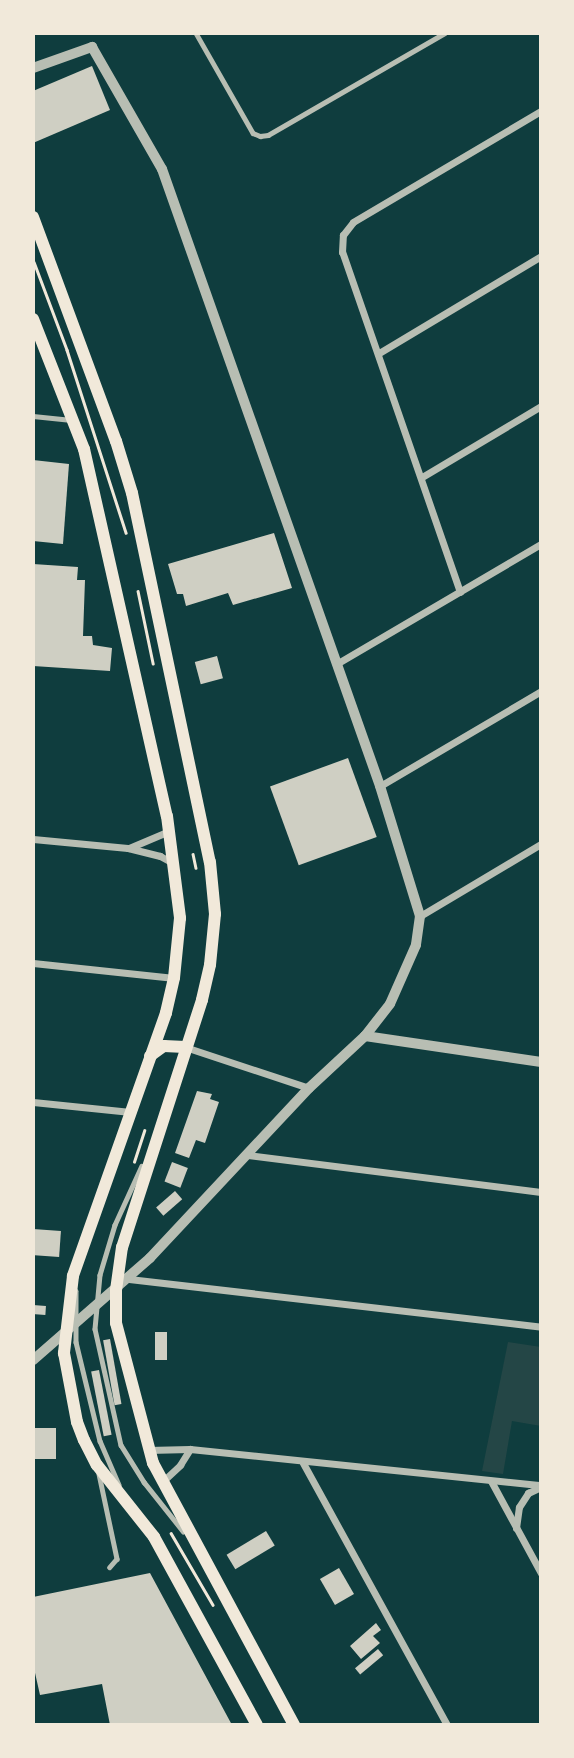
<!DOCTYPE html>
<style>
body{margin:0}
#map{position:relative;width:574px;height:1758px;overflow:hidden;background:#0f3d3e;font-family:Rubik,sans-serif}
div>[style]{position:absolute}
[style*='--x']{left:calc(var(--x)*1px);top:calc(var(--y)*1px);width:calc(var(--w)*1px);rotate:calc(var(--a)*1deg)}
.green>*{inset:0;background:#244646}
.building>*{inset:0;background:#cfcfc3;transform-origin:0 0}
.path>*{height:2.5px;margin:-1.25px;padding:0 1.25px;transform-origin:1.25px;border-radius:1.25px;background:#f1e9da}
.service>*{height:4.5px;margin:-2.25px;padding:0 2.25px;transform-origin:2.25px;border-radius:2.25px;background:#b8beb3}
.minor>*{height:7px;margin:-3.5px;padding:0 3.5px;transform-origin:3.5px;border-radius:3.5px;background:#b8beb3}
.tertiary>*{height:10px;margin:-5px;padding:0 5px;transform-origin:5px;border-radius:5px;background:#b8beb3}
.secondary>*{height:12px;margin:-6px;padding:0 6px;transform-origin:6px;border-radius:6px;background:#f1e9da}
span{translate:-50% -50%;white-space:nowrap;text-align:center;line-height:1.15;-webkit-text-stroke:7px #f1e9da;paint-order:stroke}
.frame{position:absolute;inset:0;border:35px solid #f1e9da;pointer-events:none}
</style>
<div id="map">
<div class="green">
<div style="clip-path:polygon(508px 1342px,541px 1347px,541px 1426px,512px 1421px,503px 1474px,482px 1471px)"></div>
</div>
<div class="building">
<div style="clip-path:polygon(92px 66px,110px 110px,33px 143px,33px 91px)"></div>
<div style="clip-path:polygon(33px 460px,69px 464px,63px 544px,33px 541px)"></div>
<div style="clip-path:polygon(274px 533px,292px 588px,233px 605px,228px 593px,186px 606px,183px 594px,177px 594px,168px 564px)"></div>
<div style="clip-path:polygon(33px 564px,78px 567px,77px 580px,85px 580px,83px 636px,92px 636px,93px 645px,112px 648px,110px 671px,33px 666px)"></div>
<div style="left:217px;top:656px;width:23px;height:23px;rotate:75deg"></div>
<div style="left:348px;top:758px;width:84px;height:83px;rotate:70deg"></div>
<div style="clip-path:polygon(197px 1091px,212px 1094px,210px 1099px,219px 1102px,205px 1143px,196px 1140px,189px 1158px,175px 1153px)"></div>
<div style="left:172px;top:1162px;width:17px;height:21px;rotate:21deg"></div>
<div style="left:175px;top:1191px;width:11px;height:25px;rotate:49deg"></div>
<div style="left:33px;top:1229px;width:28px;height:26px;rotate:4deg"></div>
<div style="left:33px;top:1305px;width:13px;height:9px;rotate:4deg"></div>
<div style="left:155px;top:1332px;width:12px;height:28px"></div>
<div style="left:110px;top:1339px;width:66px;height:7px;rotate:80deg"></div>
<div style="left:99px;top:1370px;width:66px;height:8px;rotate:79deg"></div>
<div style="left:56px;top:1428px;width:31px;height:23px;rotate:90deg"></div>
<div style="left:266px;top:1531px;width:17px;height:46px;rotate:59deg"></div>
<div style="left:339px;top:1568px;width:30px;height:22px;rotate:60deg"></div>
<div style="clip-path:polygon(150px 1573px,232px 1725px,110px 1725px,102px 1684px,40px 1695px,33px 1664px,33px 1597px)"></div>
<div style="clip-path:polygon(376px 1623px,381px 1630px,373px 1636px,380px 1643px,361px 1659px,350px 1646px)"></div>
<div style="left:378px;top:1649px;width:8px;height:30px;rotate:50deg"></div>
</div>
<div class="path">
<div style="--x:34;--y:262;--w:94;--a:69.4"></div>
<div style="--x:67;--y:350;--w:192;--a:72.1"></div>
<div style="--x:138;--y:591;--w:74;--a:78.2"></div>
<div style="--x:193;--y:854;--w:14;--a:78"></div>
<div style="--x:134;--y:1162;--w:33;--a:-72"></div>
<div style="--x:171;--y:1533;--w:83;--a:59.7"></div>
</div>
<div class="service">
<div style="--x:196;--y:33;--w:115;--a:60.3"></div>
<div style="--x:253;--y:133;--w:8;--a:23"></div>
<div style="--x:260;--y:136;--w:8;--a:-7"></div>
<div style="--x:268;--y:135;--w:204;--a:-30"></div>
<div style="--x:33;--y:416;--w:36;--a:6"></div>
<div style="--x:142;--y:1166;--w:65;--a:114.6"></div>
<div style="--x:115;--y:1225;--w:52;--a:106.7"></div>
<div style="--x:100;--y:1275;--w:54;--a:95.3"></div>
<div style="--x:95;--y:1329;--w:119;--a:77.4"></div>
<div style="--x:121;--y:1445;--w:44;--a:58.1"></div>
<div style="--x:144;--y:1482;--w:63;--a:51.5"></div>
<div style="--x:76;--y:1291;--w:51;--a:90"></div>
<div style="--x:76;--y:1342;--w:102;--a:76.4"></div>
<div style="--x:100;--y:1441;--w:48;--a:66.6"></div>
<div style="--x:99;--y:1474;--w:87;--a:78"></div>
<div style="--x:117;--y:1559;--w:11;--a:131"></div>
</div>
<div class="minor">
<div style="--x:379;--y:353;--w:189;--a:-30.9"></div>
<div style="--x:422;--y:477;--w:139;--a:-30.8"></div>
<div style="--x:460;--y:592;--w:360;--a:-109.1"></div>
<div style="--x:342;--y:252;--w:17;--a:-87"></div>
<div style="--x:343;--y:235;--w:16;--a:-52"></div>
<div style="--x:353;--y:222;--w:218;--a:-30.6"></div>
<div style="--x:338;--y:663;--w:235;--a:-30.4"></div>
<div style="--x:380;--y:786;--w:187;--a:-30.5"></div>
<div style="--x:33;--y:839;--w:95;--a:5.4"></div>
<div style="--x:128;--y:848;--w:33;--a:14"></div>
<div style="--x:160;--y:856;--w:15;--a:28"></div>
<div style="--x:129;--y:848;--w:43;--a:-23"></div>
<div style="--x:420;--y:916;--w:141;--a:-30.8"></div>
<div style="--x:33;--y:963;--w:142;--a:6.1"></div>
<div style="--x:185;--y:1047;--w:131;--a:18.3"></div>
<div style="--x:33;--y:1102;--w:98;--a:5.9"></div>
<div style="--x:248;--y:1155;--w:295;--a:7.2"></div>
<div style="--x:129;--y:1279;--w:415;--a:6.6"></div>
<div style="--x:148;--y:1450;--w:42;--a:-1.4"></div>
<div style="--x:190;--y:1449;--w:353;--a:5.9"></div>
<div style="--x:303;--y:1463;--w:299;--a:61.2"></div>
<div style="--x:491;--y:1481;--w:105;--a:61.5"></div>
<div style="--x:162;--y:1482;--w:25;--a:-43"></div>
<div style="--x:180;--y:1465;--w:19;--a:-58"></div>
<div style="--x:516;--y:1528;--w:21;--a:-82"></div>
<div style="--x:519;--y:1507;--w:17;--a:-57"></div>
<div style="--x:528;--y:1493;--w:14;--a:-25"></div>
</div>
<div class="tertiary">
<div style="--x:33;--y:68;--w:63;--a:-19.6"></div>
<div style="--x:92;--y:47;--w:141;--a:60.2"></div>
<div style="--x:162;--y:169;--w:654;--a:70.54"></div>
<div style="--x:380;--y:786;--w:136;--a:72.9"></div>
<div style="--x:420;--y:916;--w:29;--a:98"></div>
<div style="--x:416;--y:945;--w:64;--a:113.8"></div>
<div style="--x:390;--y:1004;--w:41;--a:128"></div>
<div style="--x:365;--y:1036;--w:76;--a:137.1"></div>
<div style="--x:309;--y:1088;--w:233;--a:133.1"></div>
<div style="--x:150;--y:1258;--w:155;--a:138.9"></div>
<div style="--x:365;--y:1036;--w:178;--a:8.4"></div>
</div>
<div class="secondary">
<div style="--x:33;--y:217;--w:239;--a:69.7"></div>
<div style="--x:116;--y:441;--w:54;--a:72.9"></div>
<div style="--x:132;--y:493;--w:377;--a:78.1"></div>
<div style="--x:210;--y:862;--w:52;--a:84.5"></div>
<div style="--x:215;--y:914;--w:51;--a:95.6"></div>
<div style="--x:210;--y:965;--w:36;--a:103"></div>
<div style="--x:202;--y:1000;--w:260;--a:107.9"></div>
<div style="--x:122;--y:1247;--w:43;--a:97.9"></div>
<div style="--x:116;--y:1290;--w:33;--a:90"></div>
<div style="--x:116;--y:1323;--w:145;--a:75.2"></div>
<div style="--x:153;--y:1463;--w:298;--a:61.7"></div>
<div style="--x:33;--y:319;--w:140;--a:68.6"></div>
<div style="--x:84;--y:449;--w:376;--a:77.3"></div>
<div style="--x:167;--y:816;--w:103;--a:82.7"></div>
<div style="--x:180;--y:918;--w:60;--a:95.7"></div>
<div style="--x:174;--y:978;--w:36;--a:103"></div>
<div style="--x:166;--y:1013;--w:279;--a:109.5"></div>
<div style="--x:73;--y:1276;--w:78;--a:96.7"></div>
<div style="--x:64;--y:1353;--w:70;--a:79.3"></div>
<div style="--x:77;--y:1422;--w:19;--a:69"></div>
<div style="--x:84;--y:1440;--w:28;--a:63"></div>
<div style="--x:97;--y:1465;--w:92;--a:51.6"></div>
<div style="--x:154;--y:1537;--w:214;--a:61.3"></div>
<div style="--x:150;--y:1056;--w:17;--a:-36"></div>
<div style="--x:164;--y:1046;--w:21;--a:3"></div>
</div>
<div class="frame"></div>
</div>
